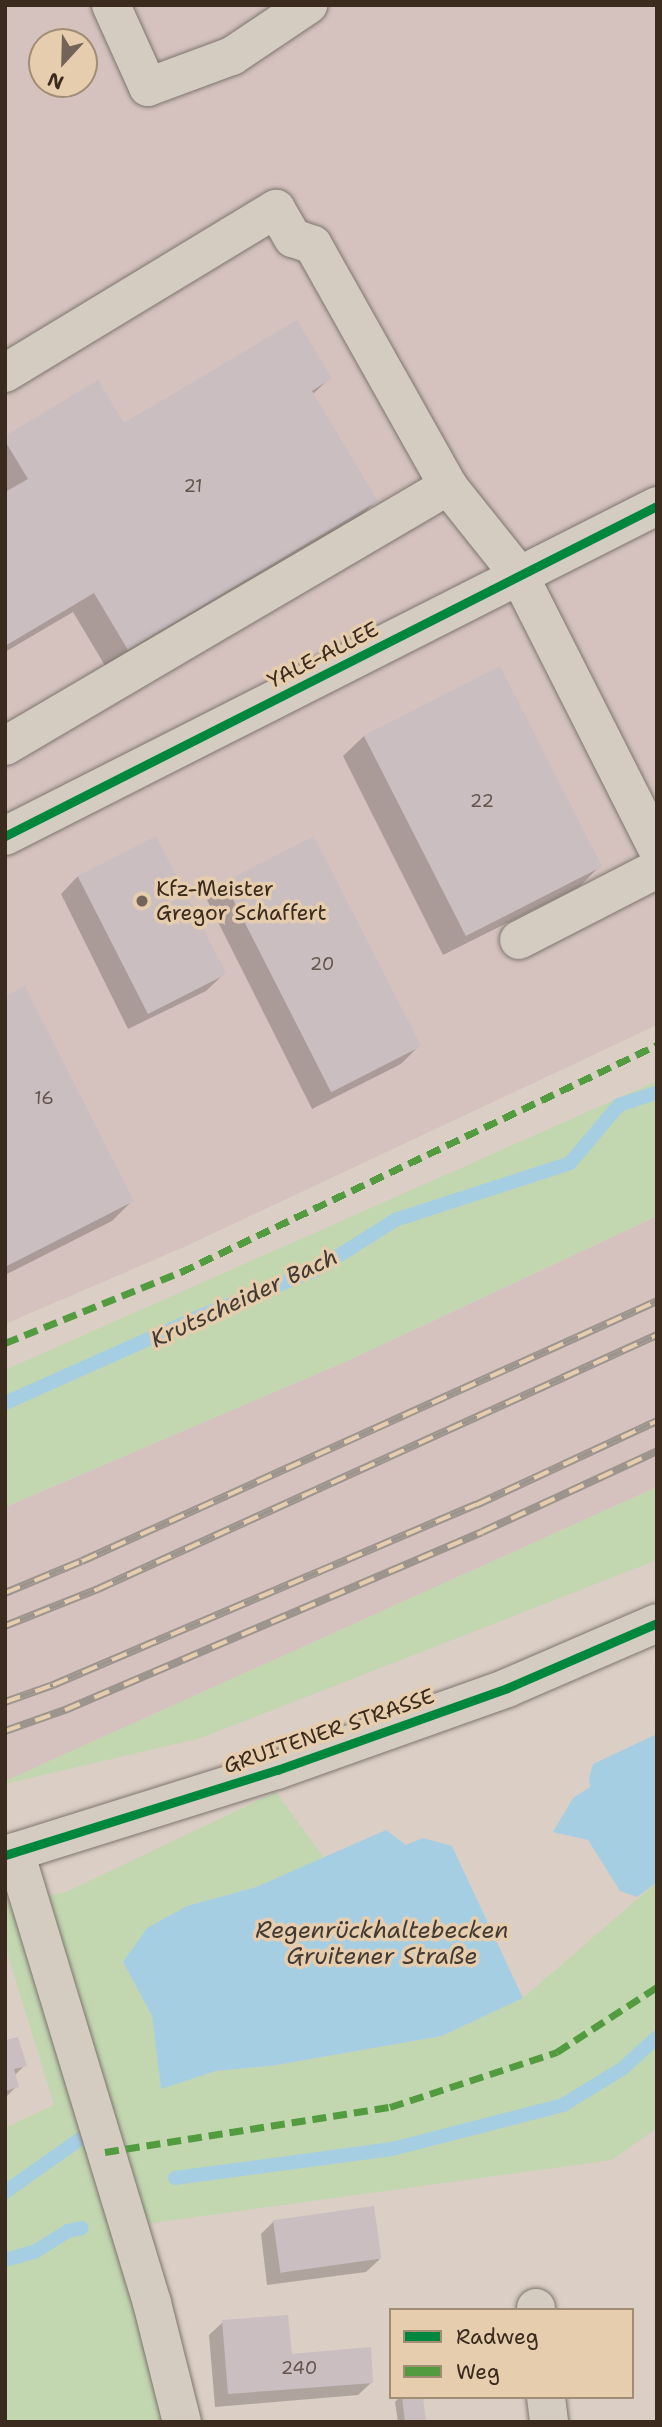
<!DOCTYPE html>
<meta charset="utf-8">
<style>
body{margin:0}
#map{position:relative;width:662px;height:2427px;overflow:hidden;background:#dbcec5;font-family:"Shantell Sans",sans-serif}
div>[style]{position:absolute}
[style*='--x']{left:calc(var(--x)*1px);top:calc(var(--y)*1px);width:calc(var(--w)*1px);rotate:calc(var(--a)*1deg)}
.built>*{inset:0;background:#d5c2bf}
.green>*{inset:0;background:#c2d7b0}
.water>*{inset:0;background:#a6cee3}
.shadow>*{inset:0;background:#0003}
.stream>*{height:14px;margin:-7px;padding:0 7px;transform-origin:7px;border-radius:7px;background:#a6cee3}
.building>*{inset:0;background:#cabec1;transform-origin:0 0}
.roads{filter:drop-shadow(0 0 2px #7e756e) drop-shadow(0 0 2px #7e756e)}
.minor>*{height:38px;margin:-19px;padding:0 19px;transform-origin:19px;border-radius:19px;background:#d4cbc1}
.rail>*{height:8px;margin-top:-4px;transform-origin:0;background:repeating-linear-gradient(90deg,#e5cdae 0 16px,#9d958d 0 32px);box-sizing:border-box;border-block:2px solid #9d958d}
.quiet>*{height:7px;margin-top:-3.5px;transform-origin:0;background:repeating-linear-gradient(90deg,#529c3f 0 14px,transparent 0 21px)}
.cycleway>*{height:9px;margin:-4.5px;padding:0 4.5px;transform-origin:4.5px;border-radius:4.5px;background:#00873e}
.dots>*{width:19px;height:19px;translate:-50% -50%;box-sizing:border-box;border:4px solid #e5cdae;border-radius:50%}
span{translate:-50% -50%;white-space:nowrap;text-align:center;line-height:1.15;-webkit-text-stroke:7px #e5cdae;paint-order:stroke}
.number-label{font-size:18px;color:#64544c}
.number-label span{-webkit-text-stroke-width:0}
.street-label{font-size:21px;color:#3b2a1e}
.poi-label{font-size:21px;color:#3b2a1e}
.left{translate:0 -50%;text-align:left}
.water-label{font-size:23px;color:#433a33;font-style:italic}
.frame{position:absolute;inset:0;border:7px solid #3b2a1e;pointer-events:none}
.legend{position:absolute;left:389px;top:2308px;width:245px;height:91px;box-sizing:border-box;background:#e5cdae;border:2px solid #a18c74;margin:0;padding:9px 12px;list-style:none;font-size:21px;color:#3b2a1e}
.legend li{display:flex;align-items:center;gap:14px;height:35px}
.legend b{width:35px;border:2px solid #a18c74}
.north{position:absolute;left:28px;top:28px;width:70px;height:70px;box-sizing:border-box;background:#e5cdae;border:2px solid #a18c74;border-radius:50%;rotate:202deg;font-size:19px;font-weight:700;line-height:28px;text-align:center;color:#3b2a1e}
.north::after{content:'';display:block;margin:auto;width:24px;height:32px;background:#736358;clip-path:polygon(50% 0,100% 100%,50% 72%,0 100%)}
</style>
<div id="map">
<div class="built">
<div style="clip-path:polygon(evenodd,5px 5px,657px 5px,657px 1025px,182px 1248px,5px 1324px,5px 5px,42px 42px,84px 42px,84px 84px,42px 84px,42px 42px)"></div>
<div style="clip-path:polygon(657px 1216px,657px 1487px,5px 1782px,5px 1507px,345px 1362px)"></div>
</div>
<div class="green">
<div style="clip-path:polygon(657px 1081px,657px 1216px,345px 1362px,5px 1507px,5px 1370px)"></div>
<div style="clip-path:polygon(657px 1487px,657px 1560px,201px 1738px,5px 1784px,5px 1781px)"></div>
<div style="clip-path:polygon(276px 1792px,324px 1858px,256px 1887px,187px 1906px,123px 1962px,152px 2016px,161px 2088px,216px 2071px,271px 2066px,442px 2036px,523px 1998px,657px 1882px,657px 2128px,612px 2160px,138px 2225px,166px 2422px,5px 2422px,5px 2128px,54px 2105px,5px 1946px,5px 1904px,66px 1892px)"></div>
</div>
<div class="water">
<div style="clip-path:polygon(657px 1734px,657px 1882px,637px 1897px,620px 1891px,588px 1840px,553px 1832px,573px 1798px,590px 1787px,589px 1778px,593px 1764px)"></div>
<div style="clip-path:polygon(386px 1830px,406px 1845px,423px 1838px,452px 1846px,523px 1998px,442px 2036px,271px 2066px,216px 2071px,161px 2089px,152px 2016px,123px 1962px,147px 1928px,187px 1906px,256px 1887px)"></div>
</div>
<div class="shadow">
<div style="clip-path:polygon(330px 378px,312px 395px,376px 501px,355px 522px,107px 669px,73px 612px,5px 652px,5px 438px,123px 425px)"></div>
<div style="clip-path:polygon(364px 736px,599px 867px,579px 887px,443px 955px,343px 756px)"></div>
<div style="clip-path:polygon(313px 838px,419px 1046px,401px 1064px,312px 1109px,207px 900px,225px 882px)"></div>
<div style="clip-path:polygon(78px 876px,224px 974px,206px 991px,128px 1029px,61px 894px)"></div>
<div style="clip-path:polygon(5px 998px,132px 1201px,112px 1221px,5px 1275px)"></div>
<div style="clip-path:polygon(5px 2042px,25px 2065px,14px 2076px,17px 2086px,5px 2098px)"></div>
<div style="clip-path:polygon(274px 2221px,380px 2259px,366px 2272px,267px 2285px,261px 2234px)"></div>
<div style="clip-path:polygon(223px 2322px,290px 2356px,372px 2382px,358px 2395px,215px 2407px,209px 2335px)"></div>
<div style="clip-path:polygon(400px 2397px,422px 2397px,424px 2422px,398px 2422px,395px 2402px)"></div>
</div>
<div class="stream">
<div style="--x:5;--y:1403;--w:211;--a:-24"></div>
<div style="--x:198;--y:1317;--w:127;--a:-21.7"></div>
<div style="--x:316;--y:1270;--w:93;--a:-32.3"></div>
<div style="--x:395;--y:1220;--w:184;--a:-18"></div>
<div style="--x:570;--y:1163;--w:76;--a:-49.8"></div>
<div style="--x:619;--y:1105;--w:40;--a:-18"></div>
<div style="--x:175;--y:2178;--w:219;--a:-7.6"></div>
<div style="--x:392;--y:2149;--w:177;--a:-14.4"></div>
<div style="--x:563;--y:2105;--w:69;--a:-31.4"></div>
<div style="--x:622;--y:2069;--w:47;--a:-42.4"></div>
<div style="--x:5;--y:2192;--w:92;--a:-35.2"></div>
<div style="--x:5;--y:2260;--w:32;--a:-16"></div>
<div style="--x:36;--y:2251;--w:38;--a:-32"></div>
<div style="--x:68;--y:2231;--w:14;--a:-12"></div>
</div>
<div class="building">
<div style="clip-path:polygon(297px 320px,332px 378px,312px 391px,378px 501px,128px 650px,94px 593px,5px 646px,5px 492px,28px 479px,5px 441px,5px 436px,98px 380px,124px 423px)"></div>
<div style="left:500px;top:666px;width:225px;height:153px;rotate:63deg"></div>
<div style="left:156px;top:836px;width:155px;height:88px;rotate:63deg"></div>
<div style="left:314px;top:836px;width:236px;height:101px;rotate:63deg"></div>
<div style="clip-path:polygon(25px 986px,134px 1201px,7px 1266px,5px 996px)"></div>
<div style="clip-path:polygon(18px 2037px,27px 2066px,14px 2069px,19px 2087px,5px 2091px,5px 2040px)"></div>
<div style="left:374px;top:2206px;width:53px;height:102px;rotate:82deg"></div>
<div style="clip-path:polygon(288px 2315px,292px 2354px,371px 2347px,373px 2383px,228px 2394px,222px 2320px)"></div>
<div style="clip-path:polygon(402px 2397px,423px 2397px,426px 2422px,405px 2422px)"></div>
</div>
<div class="roads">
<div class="minor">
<div style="--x:111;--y:5;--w:90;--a:65.7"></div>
<div style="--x:148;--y:87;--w:90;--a:-20.3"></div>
<div style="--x:232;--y:56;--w:92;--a:-33.9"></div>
<div style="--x:5;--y:373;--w:317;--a:-31.2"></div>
<div style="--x:276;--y:209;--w:34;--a:60"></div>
<div style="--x:293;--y:238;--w:21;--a:19"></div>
<div style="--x:313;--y:245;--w:276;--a:60.7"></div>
<div style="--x:5;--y:746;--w:514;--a:-30.41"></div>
<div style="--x:448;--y:486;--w:114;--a:51.4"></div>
<div style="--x:519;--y:575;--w:306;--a:63.2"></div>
<div style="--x:5;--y:836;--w:731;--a:-26.85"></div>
<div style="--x:519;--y:940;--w:155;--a:-27.2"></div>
<div style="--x:15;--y:1852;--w:471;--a:73.1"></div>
<div style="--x:152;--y:2303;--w:123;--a:75.9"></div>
<div style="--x:5;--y:1855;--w:285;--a:-17.4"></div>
<div style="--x:277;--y:1770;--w:244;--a:-19.6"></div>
<div style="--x:507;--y:1688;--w:163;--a:-23.4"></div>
<div style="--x:536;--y:2308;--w:2;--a:90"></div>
<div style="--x:546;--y:2397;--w:25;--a:83"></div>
</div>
</div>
<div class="rail">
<div style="--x:5;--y:1593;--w:83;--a:-22.6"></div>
<div style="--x:82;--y:1561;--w:631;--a:-24.33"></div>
<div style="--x:5;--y:1626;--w:100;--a:-21.7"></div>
<div style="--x:98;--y:1589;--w:614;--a:-24.44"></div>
<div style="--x:5;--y:1702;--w:51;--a:-19.5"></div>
<div style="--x:53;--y:1685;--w:460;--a:-23.1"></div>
<div style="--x:476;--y:1505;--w:200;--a:-24.9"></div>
<div style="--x:5;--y:1731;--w:64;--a:-19.3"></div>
<div style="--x:65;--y:1710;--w:453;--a:-23.1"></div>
<div style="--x:482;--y:1532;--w:193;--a:-24.8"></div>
</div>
<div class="quiet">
<div style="--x:5;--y:1343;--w:190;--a:-22"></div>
<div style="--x:181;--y:1272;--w:527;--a:-25.5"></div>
<div style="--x:105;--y:2152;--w:289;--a:-9"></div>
<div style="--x:390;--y:2107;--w:176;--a:-18.2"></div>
<div style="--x:557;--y:2052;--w:119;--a:-33"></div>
</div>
<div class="cycleway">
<div style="--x:5;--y:836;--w:731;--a:-26.85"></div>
<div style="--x:5;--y:1855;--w:285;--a:-17.4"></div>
<div style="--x:277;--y:1770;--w:244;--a:-19.6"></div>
<div style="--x:507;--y:1688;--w:163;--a:-23.4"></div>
</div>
<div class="dots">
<div style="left:142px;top:901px;background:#736358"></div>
</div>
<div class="number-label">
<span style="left:193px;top:486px">21</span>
<span style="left:482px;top:801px">22</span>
<span style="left:322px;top:964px">20</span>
<span style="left:44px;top:1098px">16</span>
<span style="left:299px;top:2368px">240</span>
</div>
<div class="street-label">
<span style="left:323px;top:655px;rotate:-27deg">YALE-ALLEE</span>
<span style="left:329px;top:1731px;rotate:-19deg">GRUITENER STRASSE</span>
</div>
<div class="poi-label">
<span class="left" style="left:156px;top:901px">Kfz-Meister<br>Gregor Schaffert</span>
</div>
<div class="water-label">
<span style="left:244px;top:1298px;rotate:-25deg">Krutscheider Bach</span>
<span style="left:382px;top:1943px">Regenrückhaltebecken<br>Gruitener Straße</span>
</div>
<div class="frame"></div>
<ul class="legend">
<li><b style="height:9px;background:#00873e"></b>Radweg</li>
<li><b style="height:9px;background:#529c3f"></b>Weg</li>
</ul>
<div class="north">N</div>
</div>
